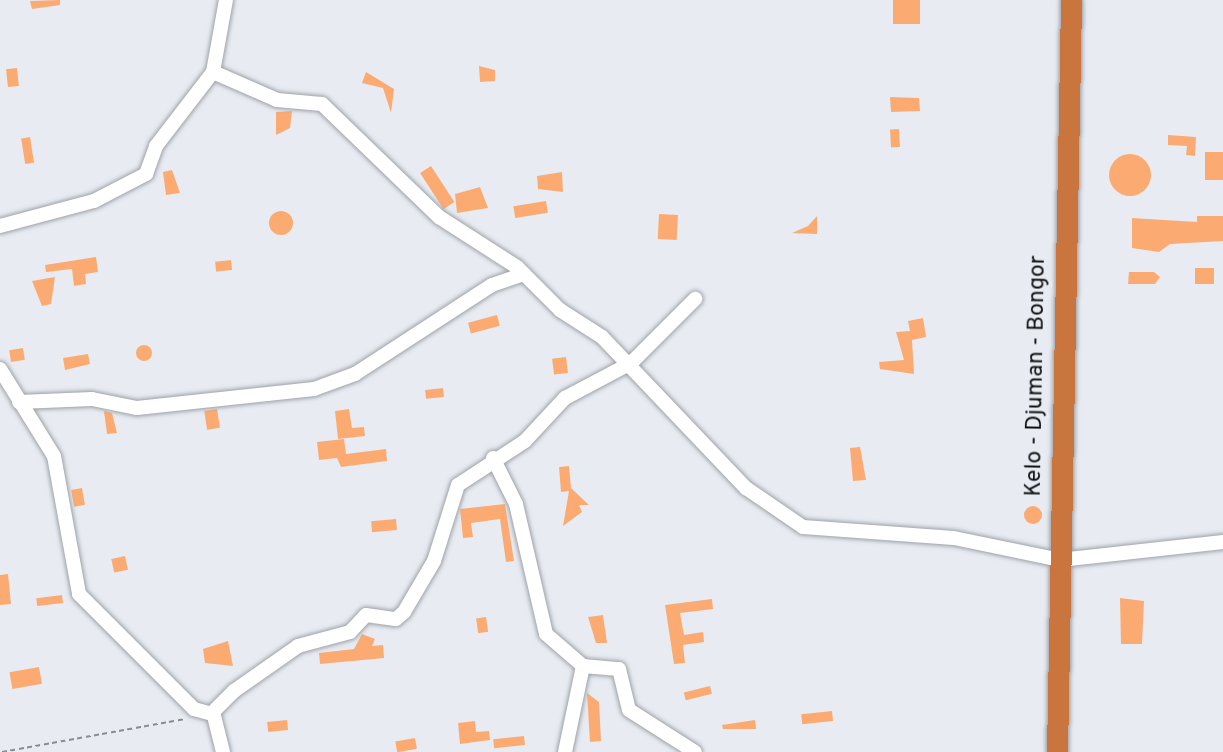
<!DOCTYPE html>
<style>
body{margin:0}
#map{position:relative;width:1223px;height:752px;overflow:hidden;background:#e8ecf2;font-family:Overpass,sans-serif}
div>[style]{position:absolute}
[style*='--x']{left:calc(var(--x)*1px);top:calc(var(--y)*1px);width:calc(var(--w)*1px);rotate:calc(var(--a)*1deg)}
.building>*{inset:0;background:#fbab72;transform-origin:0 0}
.round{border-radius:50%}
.path>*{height:2px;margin-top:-1px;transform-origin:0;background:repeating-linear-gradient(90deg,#898c90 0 5px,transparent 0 8.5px)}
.roads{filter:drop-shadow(0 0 2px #9ea2a8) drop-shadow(0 0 2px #9ea2a8)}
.minor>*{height:14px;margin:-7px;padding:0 7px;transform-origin:7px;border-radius:7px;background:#fff}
.highway>*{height:21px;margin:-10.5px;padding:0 10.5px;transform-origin:10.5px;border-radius:10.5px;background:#ca753e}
span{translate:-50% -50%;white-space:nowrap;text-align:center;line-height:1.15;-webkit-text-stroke:7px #e8ecf2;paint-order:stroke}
.street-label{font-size:23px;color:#0f1012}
</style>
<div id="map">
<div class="building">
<div style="clip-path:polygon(60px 0,60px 5px,32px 9px,30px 1px)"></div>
<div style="left:893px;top:0;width:27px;height:24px"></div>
<div style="clip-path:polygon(479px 66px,495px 70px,495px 81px,480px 82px)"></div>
<div style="left:17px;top:68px;width:18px;height:11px;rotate:84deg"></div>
<div style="clip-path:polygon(366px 72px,394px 89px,391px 113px,383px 88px,362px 83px)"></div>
<div style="clip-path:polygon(890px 97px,919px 98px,920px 111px,891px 112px)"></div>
<div style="clip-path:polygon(292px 111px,290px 128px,276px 135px,276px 112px)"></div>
<div style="left:899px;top:129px;width:18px;height:9px;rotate:87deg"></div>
<div style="clip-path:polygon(1168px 135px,1196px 137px,1195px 156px,1186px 155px,1187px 146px,1168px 145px)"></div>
<div style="left:30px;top:137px;width:26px;height:9px;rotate:81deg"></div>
<div style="left:1205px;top:152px;width:18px;height:28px"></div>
<div class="round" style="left:1109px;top:154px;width:42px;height:42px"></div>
<div style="left:431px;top:166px;width:43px;height:13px;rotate:57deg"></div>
<div style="clip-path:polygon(172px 170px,180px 193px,166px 195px,163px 172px)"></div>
<div style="clip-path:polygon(562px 172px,563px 192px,538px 189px,537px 176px)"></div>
<div style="clip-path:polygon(480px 187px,488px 208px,457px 213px,455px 194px)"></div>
<div style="left:546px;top:201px;width:12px;height:33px;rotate:81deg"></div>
<div class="round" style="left:269px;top:211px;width:24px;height:24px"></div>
<div style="left:659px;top:214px;width:19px;height:25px;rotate:3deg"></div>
<div style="clip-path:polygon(817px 216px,817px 234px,792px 233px,808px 226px)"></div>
<div style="clip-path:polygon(1197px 216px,1223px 216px,1223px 241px,1170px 244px,1159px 252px,1132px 248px,1132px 218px,1197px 222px)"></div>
<div style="clip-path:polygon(96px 257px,98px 272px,85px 274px,86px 284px,74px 286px,72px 269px,46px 272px,45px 265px)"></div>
<div style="left:231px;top:260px;width:10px;height:16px;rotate:84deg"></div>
<div style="left:1195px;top:268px;width:19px;height:16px"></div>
<div style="clip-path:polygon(1129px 272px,1154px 272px,1160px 277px,1155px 284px,1128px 284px)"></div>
<div style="clip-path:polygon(55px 277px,51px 304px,42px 306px,32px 281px)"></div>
<div style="left:497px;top:315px;width:11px;height:30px;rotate:75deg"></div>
<div style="clip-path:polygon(923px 318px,926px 337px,912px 340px,914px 374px,880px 369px,879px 362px,904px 360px,896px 332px,910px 331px,908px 321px)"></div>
<div class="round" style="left:136px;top:345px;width:16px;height:16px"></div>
<div style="left:23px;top:348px;width:12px;height:14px;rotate:81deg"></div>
<div style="clip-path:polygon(88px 354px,90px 364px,65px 370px,63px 358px)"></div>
<div style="left:566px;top:357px;width:16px;height:14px;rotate:83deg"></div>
<div style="left:443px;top:388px;width:9px;height:18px;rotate:84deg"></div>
<div style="left:217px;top:409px;width:19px;height:13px;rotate:81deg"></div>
<div style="clip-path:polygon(349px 409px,352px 428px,364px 427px,365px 436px,338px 439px,335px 411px)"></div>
<div style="clip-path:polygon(104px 411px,112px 413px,117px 433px,107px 434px)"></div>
<div style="clip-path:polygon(344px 439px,346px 454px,386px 449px,387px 461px,341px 467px,337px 458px,319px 460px,317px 442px)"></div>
<div style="clip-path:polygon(860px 447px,866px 480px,853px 481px,850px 448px)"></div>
<div style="clip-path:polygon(569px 466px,571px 488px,589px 505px,579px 505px,582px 512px,563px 526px,569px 491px,561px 492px,559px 467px)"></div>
<div style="left:82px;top:488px;width:17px;height:11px;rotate:80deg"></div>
<div style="clip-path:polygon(505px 504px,514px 561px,506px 562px,500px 519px,471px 523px,473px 537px,463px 538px,460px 509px)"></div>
<div class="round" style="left:1024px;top:506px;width:18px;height:18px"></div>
<div style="left:396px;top:519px;width:11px;height:25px;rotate:85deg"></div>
<div style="left:125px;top:556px;width:14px;height:14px;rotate:78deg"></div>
<div style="clip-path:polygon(8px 574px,11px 604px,0 605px,0 575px)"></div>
<div style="left:62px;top:595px;width:8px;height:26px;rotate:83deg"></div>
<div style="clip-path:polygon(1120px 598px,1144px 601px,1142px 644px,1121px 644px)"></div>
<div style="clip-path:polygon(712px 599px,713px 609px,680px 613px,684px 635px,703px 632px,704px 642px,683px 645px,685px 663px,674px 664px,665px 605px)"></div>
<div style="clip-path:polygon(603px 615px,607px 643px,596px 643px,588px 617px)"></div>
<div style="left:486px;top:617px;width:15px;height:10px;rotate:82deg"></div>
<div style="clip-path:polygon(362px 634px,375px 639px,372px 646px,383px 645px,384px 658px,320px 664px,319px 653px,354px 649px)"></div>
<div style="clip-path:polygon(228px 641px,233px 666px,205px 663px,203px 649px)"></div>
<div style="left:39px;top:667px;width:17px;height:30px;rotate:80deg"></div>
<div style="left:710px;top:686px;width:8px;height:27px;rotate:76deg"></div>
<div style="clip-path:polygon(587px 693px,599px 702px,601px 741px,590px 742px)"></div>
<div style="left:832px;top:711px;width:10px;height:31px;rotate:84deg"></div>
<div style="left:287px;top:720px;width:10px;height:20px;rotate:84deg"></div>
<div style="clip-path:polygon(755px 720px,756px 729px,723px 729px,722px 725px)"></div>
<div style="clip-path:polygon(475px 721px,476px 732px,489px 731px,490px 740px,460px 744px,458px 723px)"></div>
<div style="left:524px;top:736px;width:9px;height:31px;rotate:84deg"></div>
<div style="left:415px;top:738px;width:11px;height:20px;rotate:80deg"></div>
</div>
<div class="path">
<div style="--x:2;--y:752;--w:186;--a:-10.2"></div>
</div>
<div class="roads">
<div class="minor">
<div style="--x:213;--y:72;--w:70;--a:23.6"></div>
<div style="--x:277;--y:100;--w:45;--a:5.1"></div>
<div style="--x:322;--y:104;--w:163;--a:44"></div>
<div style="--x:439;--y:217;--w:93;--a:32.7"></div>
<div style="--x:517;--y:267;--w:61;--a:45"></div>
<div style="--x:560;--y:310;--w:50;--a:32.7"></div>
<div style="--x:602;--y:337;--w:209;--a:46.4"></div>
<div style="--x:746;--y:488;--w:69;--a:34.4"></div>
<div style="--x:803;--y:527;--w:151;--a:4.2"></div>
<div style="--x:954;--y:538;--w:108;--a:11.7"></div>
<div style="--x:1060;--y:560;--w:164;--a:-6.3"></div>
<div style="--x:0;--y:226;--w:97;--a:-14.9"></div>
<div style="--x:94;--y:201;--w:59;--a:-27.4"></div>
<div style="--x:146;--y:174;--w:30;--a:-70"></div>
<div style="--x:156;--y:146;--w:93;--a:-52.4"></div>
<div style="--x:213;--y:72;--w:73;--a:-79.8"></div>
<div style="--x:0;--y:369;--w:102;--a:58.2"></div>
<div style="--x:54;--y:456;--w:140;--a:79.7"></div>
<div style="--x:79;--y:594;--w:163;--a:45"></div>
<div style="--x:194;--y:709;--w:16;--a:15"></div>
<div style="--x:19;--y:402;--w:73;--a:-2.4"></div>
<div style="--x:92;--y:399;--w:46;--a:11.3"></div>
<div style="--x:137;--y:408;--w:178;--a:-6.1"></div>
<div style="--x:314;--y:389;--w:44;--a:-20.1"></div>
<div style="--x:355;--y:374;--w:163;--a:-33"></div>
<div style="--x:492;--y:285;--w:34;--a:-19"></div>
<div style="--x:493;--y:458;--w:51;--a:63.4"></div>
<div style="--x:516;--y:504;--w:133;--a:77"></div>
<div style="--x:546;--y:634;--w:49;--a:40.9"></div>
<div style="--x:583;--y:666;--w:36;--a:5"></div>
<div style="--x:619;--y:669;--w:42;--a:76.3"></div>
<div style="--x:629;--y:710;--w:78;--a:32.5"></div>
<div style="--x:223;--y:752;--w:41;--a:-104"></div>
<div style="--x:213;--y:712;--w:30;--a:-45"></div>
<div style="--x:234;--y:691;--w:78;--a:-35.1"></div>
<div style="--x:298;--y:646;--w:54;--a:-15.1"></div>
<div style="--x:350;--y:632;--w:23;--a:-47"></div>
<div style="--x:366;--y:615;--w:30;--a:8"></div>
<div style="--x:396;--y:619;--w:11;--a:-41"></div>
<div style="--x:404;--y:612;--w:59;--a:-59.5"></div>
<div style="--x:434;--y:561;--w:80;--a:-72.5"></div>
<div style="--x:458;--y:485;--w:80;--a:-33.3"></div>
<div style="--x:525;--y:441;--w:59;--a:-47.1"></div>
<div style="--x:565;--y:398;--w:75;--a:-27.9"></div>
<div style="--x:631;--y:363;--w:91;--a:-45"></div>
<div style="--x:565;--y:752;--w:88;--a:-78.2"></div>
</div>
<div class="highway">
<div style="--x:1057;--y:752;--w:752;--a:-88.93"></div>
</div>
</div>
<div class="street-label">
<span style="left:1037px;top:376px;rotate:-89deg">Kelo - Djuman - Bongor</span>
</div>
</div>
